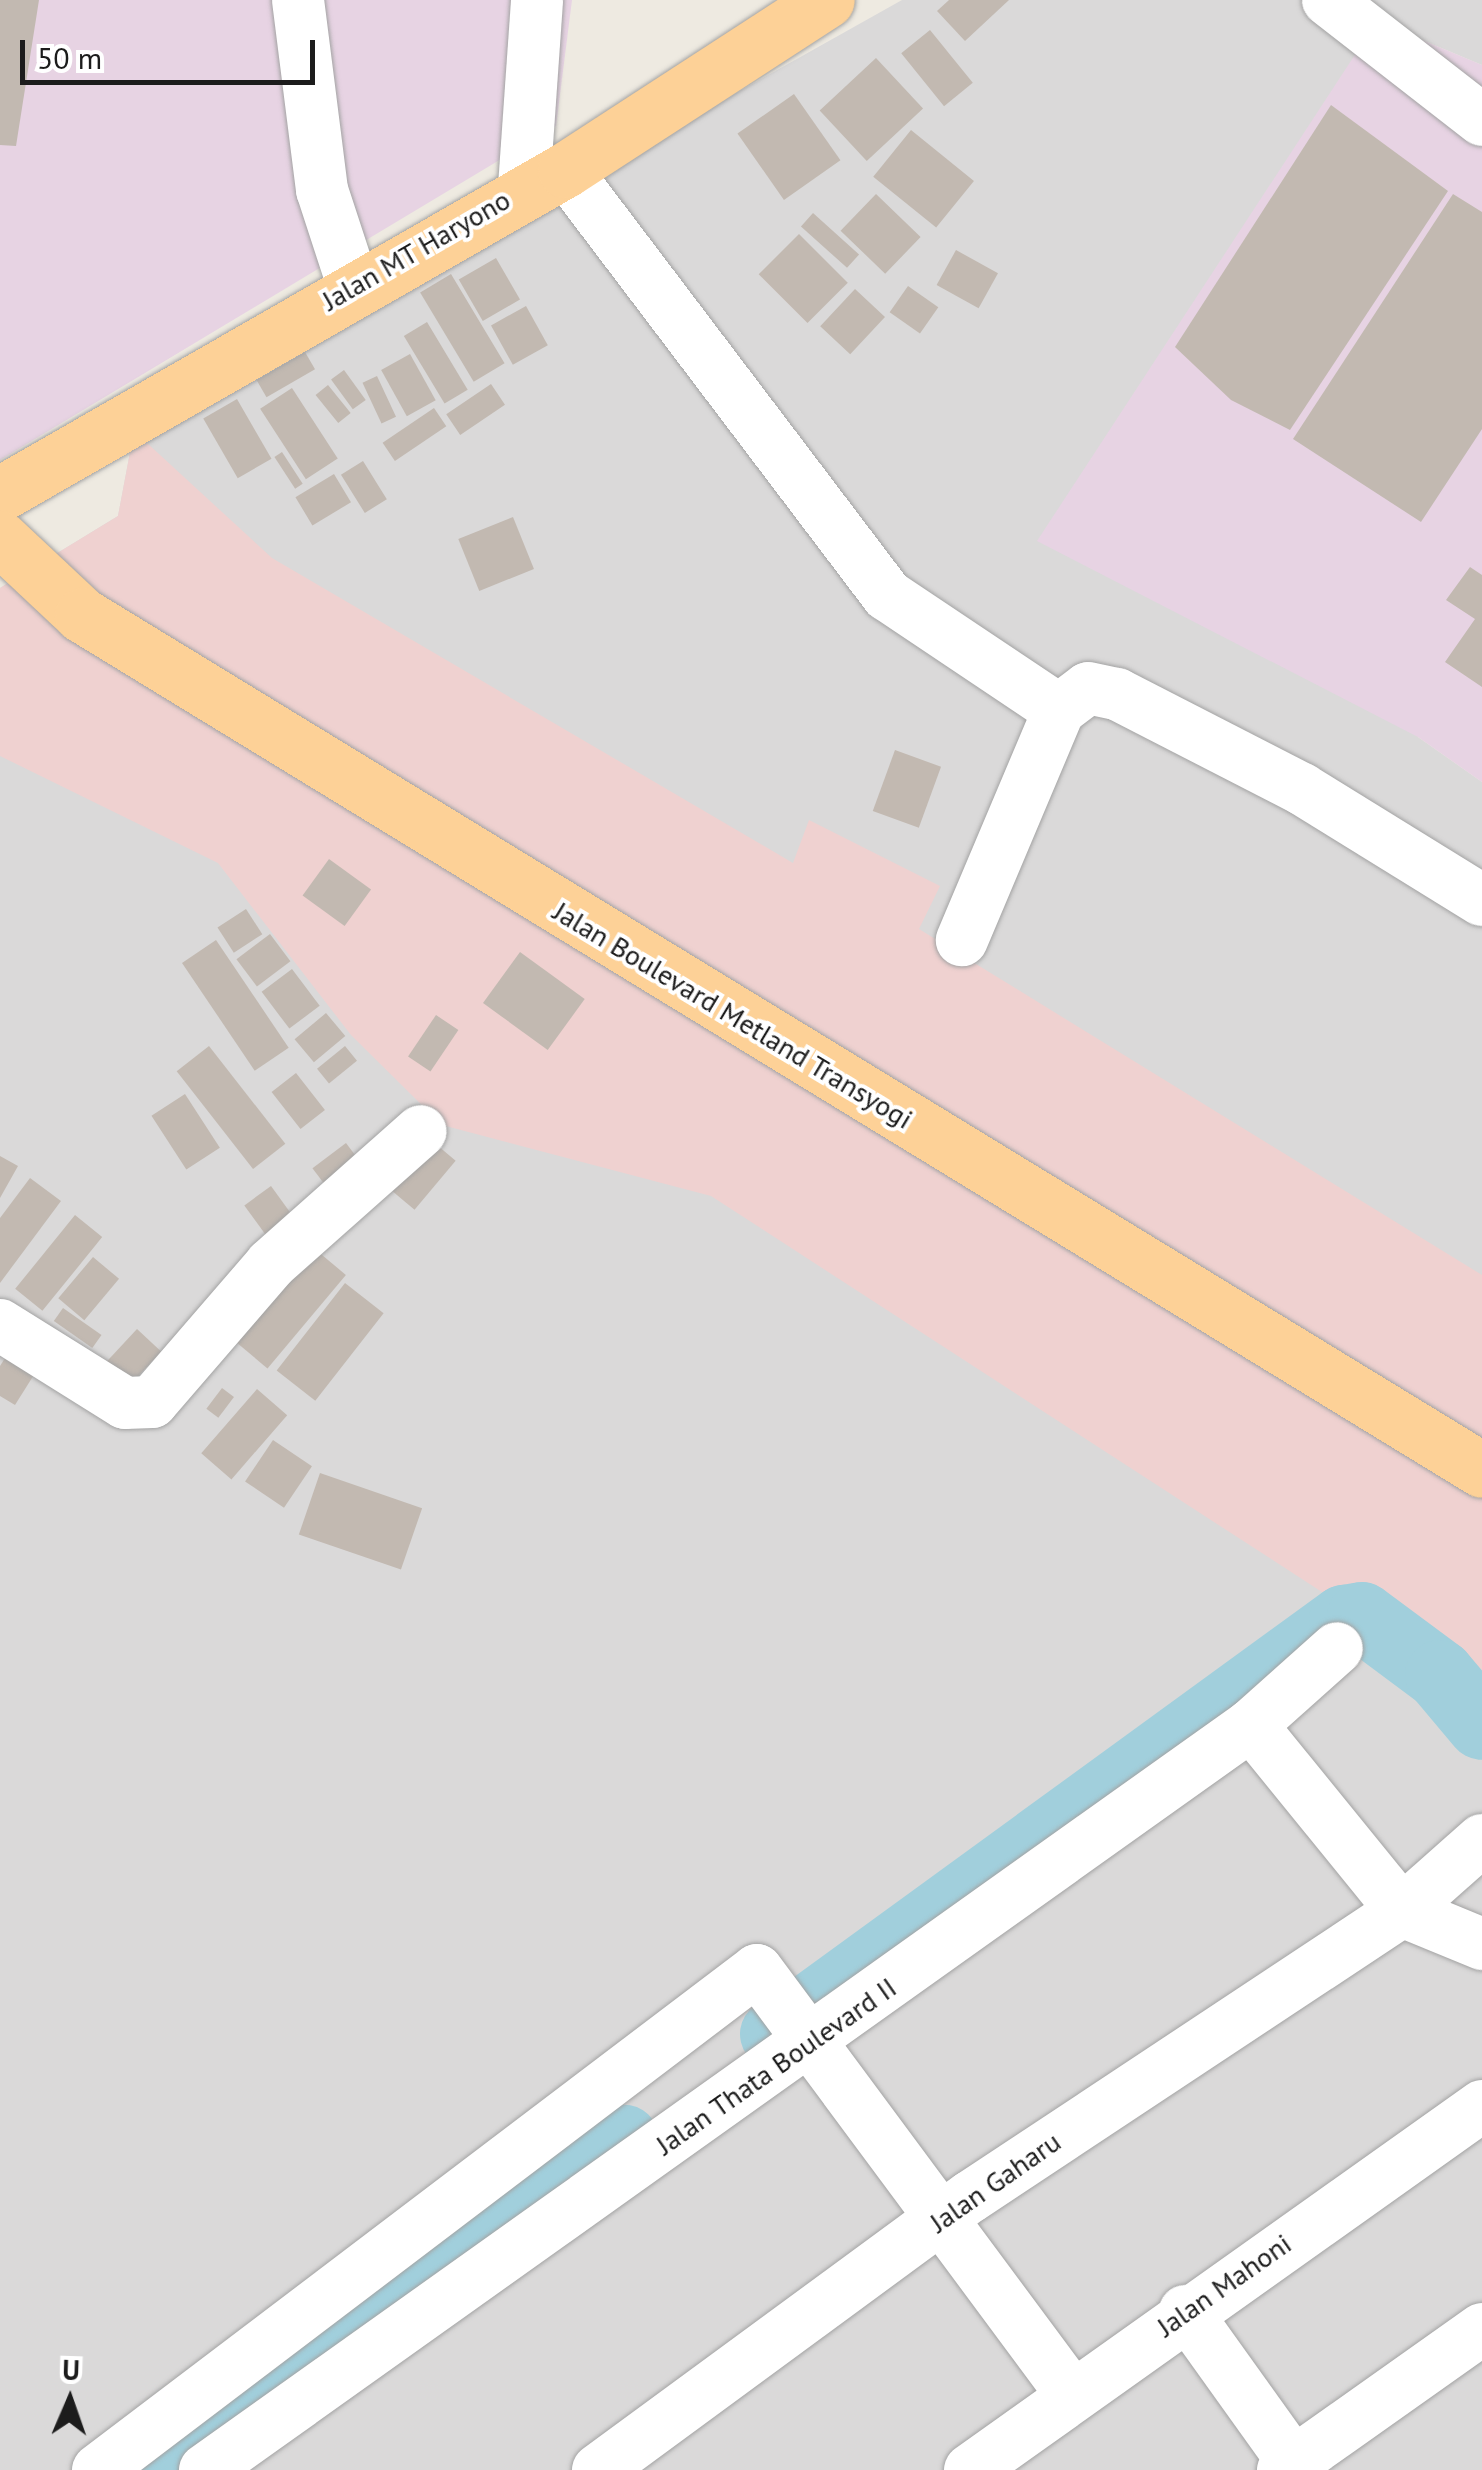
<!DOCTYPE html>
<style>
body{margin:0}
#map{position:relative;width:1482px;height:2470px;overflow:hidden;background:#eeeae1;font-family:"PT Sans",sans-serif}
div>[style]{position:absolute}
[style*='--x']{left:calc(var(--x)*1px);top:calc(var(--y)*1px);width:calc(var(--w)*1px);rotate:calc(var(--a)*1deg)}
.residential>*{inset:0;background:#dad9d9}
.commercial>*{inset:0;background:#efd1d0}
.industrial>*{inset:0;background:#e7d3e3}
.river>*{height:70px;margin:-35px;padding:0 35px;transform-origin:35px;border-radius:35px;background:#a1cfdc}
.building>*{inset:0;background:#c2b9b1;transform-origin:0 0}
.roads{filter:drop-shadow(0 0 2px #a3a3a3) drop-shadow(0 0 2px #a3a3a3)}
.minor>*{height:52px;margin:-26px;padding:0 26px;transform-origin:26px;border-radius:26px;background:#fff}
.major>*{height:55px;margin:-27.5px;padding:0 27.5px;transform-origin:27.5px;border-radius:27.5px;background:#fdd197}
span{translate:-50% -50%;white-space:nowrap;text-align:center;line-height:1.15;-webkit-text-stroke:8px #fff;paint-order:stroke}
.street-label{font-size:28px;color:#1c1c1c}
.north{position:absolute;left:20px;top:2350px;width:100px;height:100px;-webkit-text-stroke:8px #fff;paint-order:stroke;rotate:2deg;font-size:28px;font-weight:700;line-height:40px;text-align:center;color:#1c1c1c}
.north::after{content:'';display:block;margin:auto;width:35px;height:45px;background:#1c1c1c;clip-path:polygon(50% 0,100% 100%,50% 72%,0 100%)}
.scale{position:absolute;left:20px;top:40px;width:295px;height:45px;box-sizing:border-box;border:5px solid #1c1c1c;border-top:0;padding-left:12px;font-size:30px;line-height:35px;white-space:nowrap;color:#1c1c1c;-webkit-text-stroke:8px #fff;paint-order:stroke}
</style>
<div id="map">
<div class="residential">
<div style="clip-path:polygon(902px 0,1482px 0,1482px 65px,1377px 21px,1418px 737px,1482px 782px,1482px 2470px,0 2470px,0 588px,118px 516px,134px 431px)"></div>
</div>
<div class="commercial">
<div style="clip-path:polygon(134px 431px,272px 558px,793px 863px,809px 820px,940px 886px,919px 929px,1482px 1275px,1482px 1719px,1359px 1616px,711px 1196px,442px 1125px,351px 1035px,218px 863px,0 756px,0 588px,118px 516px)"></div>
</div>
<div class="industrial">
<div style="clip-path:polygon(0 0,572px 0,556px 126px,0 460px)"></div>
<div style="clip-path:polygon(1377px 21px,1482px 65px,1482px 782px,1418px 737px,1037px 541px)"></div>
</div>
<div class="river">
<div style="--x:775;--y:2034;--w:704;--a:-36.04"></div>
<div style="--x:1344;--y:1620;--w:18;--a:-9"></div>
<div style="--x:1362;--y:1617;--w:97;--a:36.6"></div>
<div style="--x:1440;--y:1675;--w:65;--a:50"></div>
<div style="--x:156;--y:2470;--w:573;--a:-35.19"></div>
</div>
<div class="building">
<div style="clip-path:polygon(0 0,39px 0,16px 146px,0 145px)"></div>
<div style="clip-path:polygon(949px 0,1009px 0,965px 41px,937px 11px)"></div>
<div style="left:930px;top:30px;width:68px;height:37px;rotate:51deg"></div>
<div style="left:876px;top:58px;width:69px;height:77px;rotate:47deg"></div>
<div style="left:794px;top:94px;width:81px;height:69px;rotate:55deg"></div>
<div style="clip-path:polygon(1331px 105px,1448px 191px,1290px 430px,1231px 400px,1175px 347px)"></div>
<div style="left:911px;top:130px;width:81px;height:60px;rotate:39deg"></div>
<div style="left:876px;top:194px;width:62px;height:51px;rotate:44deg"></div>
<div style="clip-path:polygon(1453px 194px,1482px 212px,1482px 429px,1421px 522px,1293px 439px)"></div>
<div style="left:813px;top:213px;width:62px;height:18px;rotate:42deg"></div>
<div style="left:799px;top:234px;width:69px;height:57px;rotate:45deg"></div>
<div style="left:956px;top:250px;width:48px;height:40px;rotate:29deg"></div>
<div style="left:496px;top:258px;width:48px;height:43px;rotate:60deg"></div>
<div style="left:451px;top:274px;width:104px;height:36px;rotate:59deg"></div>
<div style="left:908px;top:286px;width:37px;height:32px;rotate:35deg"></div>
<div style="left:855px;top:289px;width:41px;height:51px;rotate:43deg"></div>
<div style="left:526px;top:306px;width:45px;height:40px;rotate:61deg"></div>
<div style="left:427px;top:322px;width:79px;height:27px;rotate:59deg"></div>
<div style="left:305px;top:352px;width:20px;height:56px;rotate:60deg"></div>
<div style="left:410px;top:354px;width:53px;height:33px;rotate:61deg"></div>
<div style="left:344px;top:370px;width:37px;height:16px;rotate:54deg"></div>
<div style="left:377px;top:376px;width:45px;height:16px;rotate:65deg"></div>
<div style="left:491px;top:384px;width:25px;height:54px;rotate:56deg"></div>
<div style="left:328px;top:385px;width:36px;height:16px;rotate:51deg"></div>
<div style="left:292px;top:388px;width:84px;height:38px;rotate:57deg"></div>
<div style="left:237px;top:399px;width:69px;height:39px;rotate:60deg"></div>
<div style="left:434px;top:408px;width:22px;height:62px;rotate:56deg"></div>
<div style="left:282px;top:452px;width:38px;height:9px;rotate:57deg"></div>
<div style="left:363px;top:461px;width:45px;height:26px;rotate:58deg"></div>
<div style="left:334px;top:474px;width:33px;height:45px;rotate:59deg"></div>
<div style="left:513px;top:517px;width:56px;height:59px;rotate:68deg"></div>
<div style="clip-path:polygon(1470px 567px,1482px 575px,1482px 687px,1445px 662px,1475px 619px,1446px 600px)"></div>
<div style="left:895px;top:750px;width:49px;height:65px;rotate:20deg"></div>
<div style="left:329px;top:859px;width:52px;height:45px;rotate:36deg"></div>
<div style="left:246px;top:909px;width:30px;height:34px;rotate:57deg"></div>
<div style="left:270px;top:934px;width:34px;height:42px;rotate:53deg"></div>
<div style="left:216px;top:940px;width:130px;height:41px;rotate:56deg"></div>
<div style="left:520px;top:952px;width:80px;height:63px;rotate:36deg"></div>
<div style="left:292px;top:969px;width:46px;height:38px;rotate:53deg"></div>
<div style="left:326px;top:1013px;width:30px;height:41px;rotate:50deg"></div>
<div style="left:436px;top:1015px;width:27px;height:50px;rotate:34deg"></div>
<div style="left:209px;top:1046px;width:124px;height:41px;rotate:52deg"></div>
<div style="left:345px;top:1046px;width:19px;height:36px;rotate:51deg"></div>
<div style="left:296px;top:1073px;width:47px;height:31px;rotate:52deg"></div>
<div style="left:185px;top:1094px;width:64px;height:40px;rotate:57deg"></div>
<div style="left:425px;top:1135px;width:40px;height:64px;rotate:40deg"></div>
<div style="left:346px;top:1143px;width:35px;height:42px;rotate:53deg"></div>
<div style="clip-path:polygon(0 1156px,18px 1166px,0 1198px)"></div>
<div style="clip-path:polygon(30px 1178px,61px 1201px,0 1283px,0 1218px)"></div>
<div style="left:271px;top:1186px;width:41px;height:33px;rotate:54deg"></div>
<div style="left:75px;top:1215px;width:35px;height:95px;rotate:39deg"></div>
<div style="left:303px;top:1239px;width:56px;height:122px;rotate:40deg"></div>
<div style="left:93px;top:1257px;width:34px;height:54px;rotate:40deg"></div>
<div style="left:345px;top:1283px;width:49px;height:111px;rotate:38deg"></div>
<div style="left:63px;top:1308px;width:47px;height:16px;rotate:35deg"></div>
<div style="left:137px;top:1329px;width:33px;height:45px;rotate:43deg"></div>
<div style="clip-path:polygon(14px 1344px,42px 1362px,15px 1405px,0 1396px,0 1366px)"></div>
<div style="left:222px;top:1388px;width:15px;height:26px;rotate:37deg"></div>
<div style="left:257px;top:1389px;width:40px;height:85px;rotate:41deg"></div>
<div style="left:273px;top:1440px;width:47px;height:50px;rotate:34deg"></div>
<div style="left:320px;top:1473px;width:108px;height:65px;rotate:19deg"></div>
</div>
<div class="roads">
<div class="minor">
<div style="--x:298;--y:0;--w:192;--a:82.8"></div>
<div style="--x:322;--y:190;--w:100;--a:71.9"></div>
<div style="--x:1328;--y:0;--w:195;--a:37.9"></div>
<div style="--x:565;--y:170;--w:533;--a:52.85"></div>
<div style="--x:887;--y:595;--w:207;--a:33.8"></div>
<div style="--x:1059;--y:710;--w:250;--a:112.9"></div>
<div style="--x:524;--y:187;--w:187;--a:-86"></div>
<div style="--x:1059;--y:710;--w:36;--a:-37"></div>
<div style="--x:1088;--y:688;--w:30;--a:12"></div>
<div style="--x:1117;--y:694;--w:208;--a:27.2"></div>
<div style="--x:1302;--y:789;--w:211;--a:31.7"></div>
<div style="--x:0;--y:1325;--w:147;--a:32"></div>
<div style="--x:125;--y:1403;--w:27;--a:-2"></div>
<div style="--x:152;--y:1402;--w:182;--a:-49.2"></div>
<div style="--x:271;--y:1264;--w:200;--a:-41.6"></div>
<div style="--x:1251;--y:1725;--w:240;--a:50.9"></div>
<div style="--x:1402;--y:1911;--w:87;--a:22.4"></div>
<div style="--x:1185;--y:2311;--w:186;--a:54.4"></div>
<div style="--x:98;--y:2470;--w:827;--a:-37.19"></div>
<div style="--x:757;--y:1970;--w:525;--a:53.44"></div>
<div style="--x:205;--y:2470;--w:1284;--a:-35.46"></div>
<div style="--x:1251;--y:1725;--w:115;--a:-41.8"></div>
<div style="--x:598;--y:2470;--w:461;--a:-36.3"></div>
<div style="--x:970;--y:2197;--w:518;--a:-33.51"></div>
<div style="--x:1402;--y:1911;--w:107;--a:-41.6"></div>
<div style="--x:970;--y:2470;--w:628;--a:-35.41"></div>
<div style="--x:1283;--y:2470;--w:244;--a:-35.3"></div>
</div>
<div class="major">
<div style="--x:0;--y:494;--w:651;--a:-29.83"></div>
<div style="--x:565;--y:170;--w:312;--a:-33"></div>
<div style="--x:0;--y:538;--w:112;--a:43.2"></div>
<div style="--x:82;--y:615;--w:1640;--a:31.41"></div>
</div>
</div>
<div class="street-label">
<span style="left:416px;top:250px;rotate:-30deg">Jalan MT Haryono</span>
<span style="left:733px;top:1015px;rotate:31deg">Jalan Boulevard Metland Transyogi</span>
<span style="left:776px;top:2066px;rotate:-35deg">Jalan Thata Boulevard II</span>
<span style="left:995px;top:2182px;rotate:-35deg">Jalan Gaharu</span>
<span style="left:1224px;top:2285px;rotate:-35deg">Jalan Mahoni</span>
</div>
<div class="north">U</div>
<div class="scale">50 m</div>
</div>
